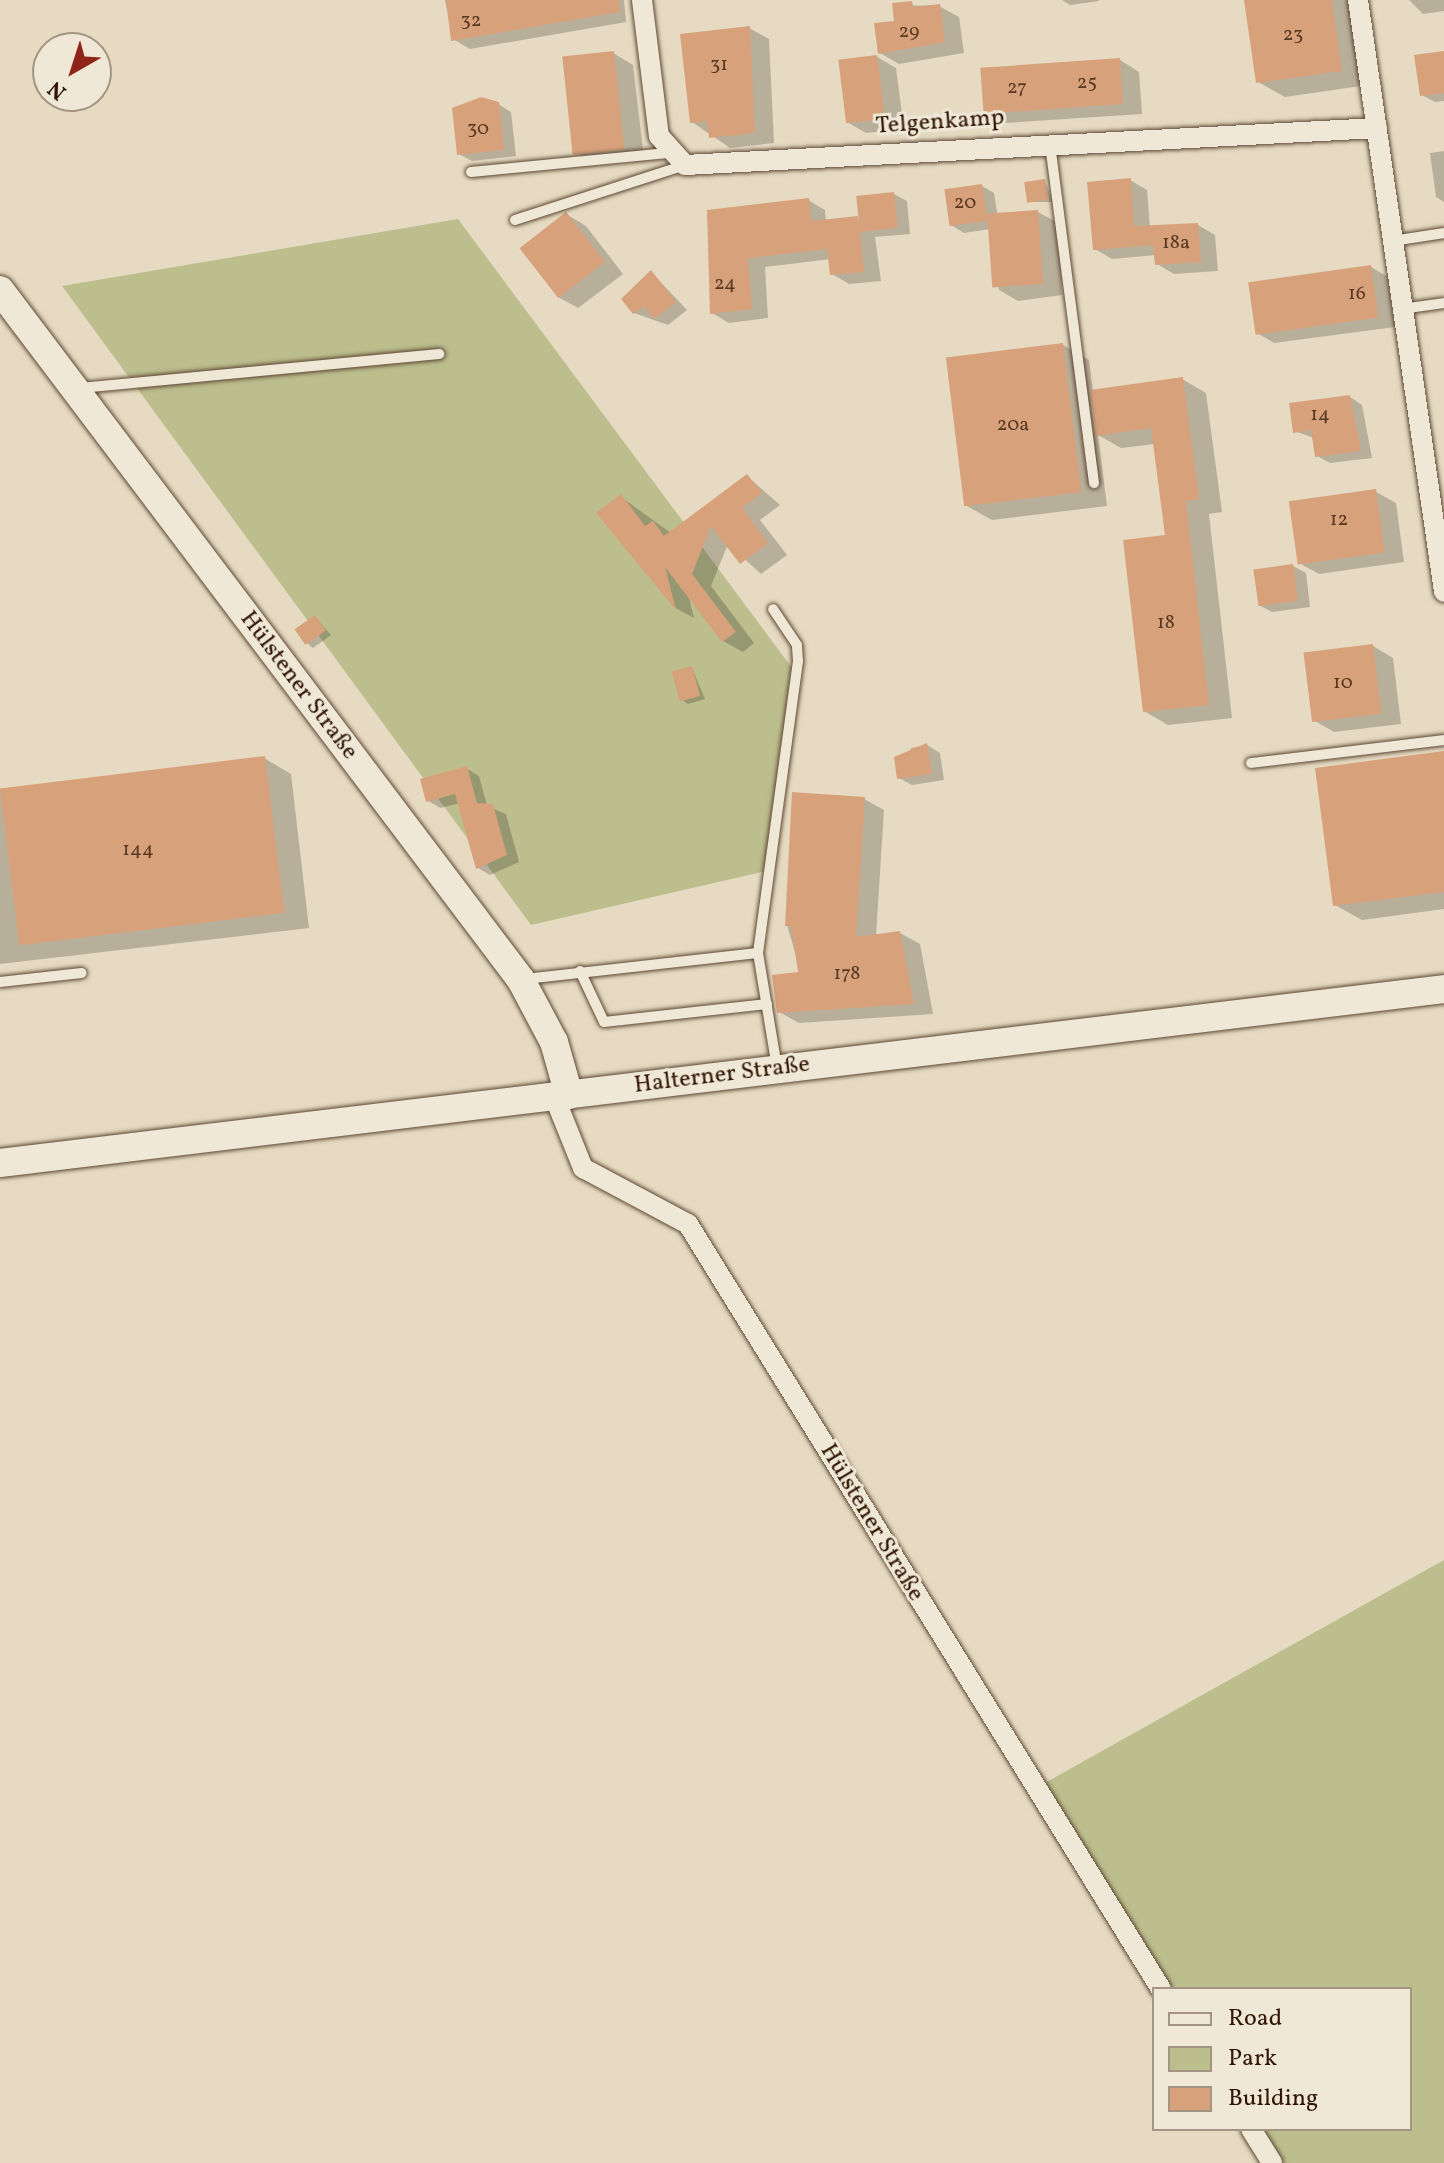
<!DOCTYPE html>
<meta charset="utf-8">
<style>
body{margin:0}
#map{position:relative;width:1444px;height:2163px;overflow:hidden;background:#e6dbc2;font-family:Vollkorn,serif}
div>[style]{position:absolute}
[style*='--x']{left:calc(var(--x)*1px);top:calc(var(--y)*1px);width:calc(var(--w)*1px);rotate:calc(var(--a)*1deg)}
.green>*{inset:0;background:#bcbe8e}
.shadow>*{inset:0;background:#0003}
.building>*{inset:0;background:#d7a17b;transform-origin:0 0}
.roads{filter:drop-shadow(0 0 2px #5e4734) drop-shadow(0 0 2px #5e4734)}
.lane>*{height:10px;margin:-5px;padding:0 5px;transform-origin:5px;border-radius:5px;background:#efe8d7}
.street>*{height:20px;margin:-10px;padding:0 10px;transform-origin:10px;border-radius:10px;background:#efe8d7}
.secondary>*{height:28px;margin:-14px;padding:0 14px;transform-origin:14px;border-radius:14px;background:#efe8d7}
span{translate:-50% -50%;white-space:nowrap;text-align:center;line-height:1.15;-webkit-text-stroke:6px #efe8d7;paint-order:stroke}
.number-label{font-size:20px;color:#5a3922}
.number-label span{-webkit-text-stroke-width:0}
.street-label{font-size:24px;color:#311604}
.legend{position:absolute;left:1152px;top:1987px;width:260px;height:144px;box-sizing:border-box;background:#efe8d7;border:2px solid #a39483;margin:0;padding:10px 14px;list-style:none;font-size:24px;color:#311604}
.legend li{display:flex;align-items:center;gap:16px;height:40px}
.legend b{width:40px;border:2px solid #a39483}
.north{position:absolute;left:32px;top:32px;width:80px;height:80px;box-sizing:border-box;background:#efe8d7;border:2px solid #a39483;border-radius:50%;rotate:219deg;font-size:22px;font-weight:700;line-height:32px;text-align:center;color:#311604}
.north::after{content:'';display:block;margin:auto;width:28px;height:36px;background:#8f2418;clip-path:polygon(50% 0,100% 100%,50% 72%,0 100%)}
</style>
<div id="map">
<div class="green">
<div style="clip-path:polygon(458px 219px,801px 680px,770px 870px,531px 925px,62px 286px)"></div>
<div style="clip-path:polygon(1444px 1560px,1444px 2163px,1272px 2163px,1251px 2129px,1410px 2129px,1410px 1989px,1161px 1989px,1034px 1789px)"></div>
</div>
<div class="shadow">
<div style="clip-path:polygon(445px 0,624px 0,626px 22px,470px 49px,453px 39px)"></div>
<div style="clip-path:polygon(1062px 0,1098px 0,1099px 1px,1070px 5px)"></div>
<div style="clip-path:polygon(1246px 0,1355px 0,1368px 85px,1285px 97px,1258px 82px)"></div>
<div style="clip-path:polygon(1409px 0,1444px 0,1444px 11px,1423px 14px)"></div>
<div style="clip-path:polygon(894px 5px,939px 6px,959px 17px,964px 53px,899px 64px,880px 53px,896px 22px)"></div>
<div style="clip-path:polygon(749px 28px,769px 39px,774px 143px,730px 148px,692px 122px)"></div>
<div style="clip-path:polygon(1444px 51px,1444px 101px,1435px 102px,1422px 95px)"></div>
<div style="clip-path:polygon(613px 53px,633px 65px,644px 159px,595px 164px,575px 153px)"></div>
<div style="clip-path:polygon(877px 57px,896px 68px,904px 129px,866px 133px,847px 122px)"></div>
<div style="clip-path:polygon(1120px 60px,1139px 72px,1142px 114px,1005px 123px,985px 111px)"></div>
<div style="clip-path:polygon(498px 104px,511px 112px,516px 156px,472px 161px,459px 154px)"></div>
<div style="clip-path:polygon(1444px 151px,1444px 202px,1436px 197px,1430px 153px)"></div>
<div style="clip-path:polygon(1130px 180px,1147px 190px,1150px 227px,1198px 225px,1215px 235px,1218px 271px,1174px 274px,1157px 264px,1156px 255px,1112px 259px,1095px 249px)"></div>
<div style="clip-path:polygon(1045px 181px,1053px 202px,1029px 202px)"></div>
<div style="clip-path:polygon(982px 186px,994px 193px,998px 218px,1038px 212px,1058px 223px,1062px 295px,1018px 301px,999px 290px,990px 229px,964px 233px,951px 225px)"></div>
<div style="clip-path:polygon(894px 194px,907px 201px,910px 234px,875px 237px,881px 281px,849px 284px,832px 274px,831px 259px,765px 267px,768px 318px,729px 323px,712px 313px,709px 211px,808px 200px,825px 210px,826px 221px,860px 220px)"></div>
<div style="clip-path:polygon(566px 214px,586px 226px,623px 274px,578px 308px,558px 297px)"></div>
<div style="clip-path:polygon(1371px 267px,1388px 277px,1395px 327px,1274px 343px,1257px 333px)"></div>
<div style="clip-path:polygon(651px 272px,687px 310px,668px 325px,634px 313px)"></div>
<div style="clip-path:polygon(1063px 345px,1089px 360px,1093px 391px,1182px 379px,1206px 393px,1222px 512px,1209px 514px,1232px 718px,1168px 725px,1144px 711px,1167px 537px,1155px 444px,1121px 448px,1098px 435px,1107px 506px,992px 520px,965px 505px)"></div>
<div style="clip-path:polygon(1350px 397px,1362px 405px,1372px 458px,1330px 463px,1317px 456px,1314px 438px,1294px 431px)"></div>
<div style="clip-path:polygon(747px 476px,780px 505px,760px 520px,787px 555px,761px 574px,728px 544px,711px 586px,754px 643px,743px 652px,723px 641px,688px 594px,694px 618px,677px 609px,599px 513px,621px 497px,671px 533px)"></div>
<div style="clip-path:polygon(1376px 492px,1396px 503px,1404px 562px,1319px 574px,1299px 563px)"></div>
<div style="clip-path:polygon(1293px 566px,1306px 573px,1310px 607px,1272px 612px,1259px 605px)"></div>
<div style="clip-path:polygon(315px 617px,331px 635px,313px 648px,308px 644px)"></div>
<div style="clip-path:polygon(1373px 646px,1393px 658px,1401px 724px,1334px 732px,1315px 721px)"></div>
<div style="clip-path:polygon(692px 668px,705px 699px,688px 704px,682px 700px)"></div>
<div style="clip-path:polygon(927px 745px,940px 753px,944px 780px,912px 785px,899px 778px,911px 748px)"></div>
<div style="clip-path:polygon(1444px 753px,1444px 909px,1362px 920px,1335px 905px)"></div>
<div style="clip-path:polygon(264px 758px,291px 774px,309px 928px,0 964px,0 789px)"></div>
<div style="clip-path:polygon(466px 768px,479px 776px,487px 806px,506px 814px,519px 862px,490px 875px,478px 868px,460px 803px,440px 808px,427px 800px)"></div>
<div style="clip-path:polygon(864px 799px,884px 810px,876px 936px,900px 933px,920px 944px,933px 1014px,799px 1023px,779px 1012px,801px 973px,787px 925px)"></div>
</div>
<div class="building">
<div style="clip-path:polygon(446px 0,619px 0,620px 12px,451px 41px)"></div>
<div style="clip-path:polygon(1244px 0,1332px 0,1342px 71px,1256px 83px)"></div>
<div style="clip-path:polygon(912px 1px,913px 7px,940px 4px,945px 42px,878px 54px,874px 23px,894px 21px,892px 3px)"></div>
<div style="clip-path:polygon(750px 26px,755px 133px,709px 138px,707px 121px,690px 123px,680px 34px)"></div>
<div style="left:614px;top:51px;width:99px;height:52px;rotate:84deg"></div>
<div style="clip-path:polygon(1444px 51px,1444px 93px,1420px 96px,1414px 55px)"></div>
<div style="left:877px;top:55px;width:64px;height:39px;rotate:83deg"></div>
<div style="left:1120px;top:58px;width:46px;height:140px;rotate:86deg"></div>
<div style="clip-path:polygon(481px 97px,499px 102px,504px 150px,457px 155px,452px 108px)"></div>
<div style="clip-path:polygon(1131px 178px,1134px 226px,1198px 223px,1201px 262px,1155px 265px,1153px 245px,1093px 250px,1087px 182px)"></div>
<div style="left:1045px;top:179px;width:21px;height:21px;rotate:82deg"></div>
<div style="left:982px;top:184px;width:37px;height:38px;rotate:82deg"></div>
<div style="left:894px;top:192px;width:36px;height:38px;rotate:84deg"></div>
<div style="clip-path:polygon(809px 198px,811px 221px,858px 216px,864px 272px,830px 275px,827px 249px,748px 258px,752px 309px,710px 314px,707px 210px)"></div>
<div style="left:1038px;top:210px;width:74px;height:51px;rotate:86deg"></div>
<div style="left:566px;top:212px;width:63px;height:59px;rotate:52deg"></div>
<div style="left:1371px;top:265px;width:53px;height:124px;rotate:82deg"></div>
<div style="clip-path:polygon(651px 270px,676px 302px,654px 319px,644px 306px,633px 314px,621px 299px)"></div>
<div style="left:1063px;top:343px;width:150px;height:118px;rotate:83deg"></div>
<div style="clip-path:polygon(1183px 377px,1199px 499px,1186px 501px,1209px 705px,1143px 712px,1123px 540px,1165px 535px,1151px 428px,1096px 436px,1090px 390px)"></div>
<div style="clip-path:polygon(1350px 395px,1361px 451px,1315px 457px,1311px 430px,1293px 433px,1289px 403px)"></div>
<div style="clip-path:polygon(747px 474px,762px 493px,742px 508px,768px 543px,740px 564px,711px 526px,692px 574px,736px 632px,722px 642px,665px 567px,676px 610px,596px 513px,621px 494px,645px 526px,653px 521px,664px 536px)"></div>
<div style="left:1376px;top:489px;width:64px;height:88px;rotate:82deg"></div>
<div style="left:1293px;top:564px;width:37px;height:40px;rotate:82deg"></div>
<div style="left:315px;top:615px;width:19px;height:25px;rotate:55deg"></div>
<div style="left:1373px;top:644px;width:70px;height:70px;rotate:83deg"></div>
<div style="left:692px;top:666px;width:31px;height:21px;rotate:75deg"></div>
<div style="clip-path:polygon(927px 743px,932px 774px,897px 779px,894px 757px)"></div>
<div style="clip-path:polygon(1444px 751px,1444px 892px,1333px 906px,1315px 768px)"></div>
<div style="left:265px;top:756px;width:158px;height:267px;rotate:83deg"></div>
<div style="clip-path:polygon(467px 766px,477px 803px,493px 804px,507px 855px,476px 869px,455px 794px,426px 802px,420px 779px)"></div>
<div style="clip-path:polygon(792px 792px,865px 797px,856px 937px,900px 931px,914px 1004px,777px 1013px,772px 975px,798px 972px,791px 926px,785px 926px)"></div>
</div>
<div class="roads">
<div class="lane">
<div style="--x:1050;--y:144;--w:342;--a:82.6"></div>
<div style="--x:471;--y:172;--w:200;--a:-5.5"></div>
<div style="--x:515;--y:220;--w:179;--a:-17.9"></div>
<div style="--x:1392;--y:241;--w:53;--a:-8.7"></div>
<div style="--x:1401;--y:309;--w:43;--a:-7.9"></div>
<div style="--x:80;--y:388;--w:361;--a:-5.4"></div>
<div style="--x:1251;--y:763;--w:194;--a:-6.8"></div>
<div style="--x:758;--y:953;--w:295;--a:-82.2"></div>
<div style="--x:798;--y:661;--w:16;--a:-94"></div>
<div style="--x:797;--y:645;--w:43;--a:-123.7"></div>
<div style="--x:580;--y:971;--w:56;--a:64.8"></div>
<div style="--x:604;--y:1022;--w:164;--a:-6.3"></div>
<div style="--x:525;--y:979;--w:234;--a:-6.4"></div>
<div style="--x:758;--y:953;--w:117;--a:80.6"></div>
<div style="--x:0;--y:982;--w:82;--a:-6.3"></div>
</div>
<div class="street">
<div style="--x:642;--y:0;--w:137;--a:82.9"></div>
<div style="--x:659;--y:136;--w:39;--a:48"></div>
<div style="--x:685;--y:165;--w:693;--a:-3.06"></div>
<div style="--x:1358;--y:0;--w:598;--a:81.73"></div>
<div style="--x:554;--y:1096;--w:78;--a:68.1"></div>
<div style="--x:583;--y:1168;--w:119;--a:28.1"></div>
<div style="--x:688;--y:1224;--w:899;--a:58.27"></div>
<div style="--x:1251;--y:2129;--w:40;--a:58"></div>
</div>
<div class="secondary">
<div style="--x:0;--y:290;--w:865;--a:52.94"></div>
<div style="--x:521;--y:980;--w:70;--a:62"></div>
<div style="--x:554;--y:1042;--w:55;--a:74.2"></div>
<div style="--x:0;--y:1163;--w:1454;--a:-6.87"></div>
</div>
</div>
<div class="number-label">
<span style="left:471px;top:21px">32</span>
<span style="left:909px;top:32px">29</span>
<span style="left:1293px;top:35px">23</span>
<span style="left:719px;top:65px">31</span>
<span style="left:1087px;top:83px">25</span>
<span style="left:1017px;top:88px">27</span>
<span style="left:478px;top:129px">30</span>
<span style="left:965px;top:203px">20</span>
<span style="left:1176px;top:243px">18a</span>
<span style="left:725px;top:284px">24</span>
<span style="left:1357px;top:294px">16</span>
<span style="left:1320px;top:415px">14</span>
<span style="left:1013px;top:425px">20a</span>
<span style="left:1339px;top:520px">12</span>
<span style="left:1166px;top:623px">18</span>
<span style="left:1343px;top:683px">10</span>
<span style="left:138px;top:850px">144</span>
<span style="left:847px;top:974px">178</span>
</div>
<div class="street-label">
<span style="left:940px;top:123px;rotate:-4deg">Telgenkamp</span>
<span style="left:298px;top:686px;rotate:53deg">Hülstener Straße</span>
<span style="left:722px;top:1076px;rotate:-7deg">Halterner Straße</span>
<span style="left:871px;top:1523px;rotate:59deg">Hülstener Straße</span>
</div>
<ul class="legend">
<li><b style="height:10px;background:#efe8d7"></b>Road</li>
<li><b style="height:22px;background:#bcbe8e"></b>Park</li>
<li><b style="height:22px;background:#d7a17b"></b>Building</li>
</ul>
<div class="north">N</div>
</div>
